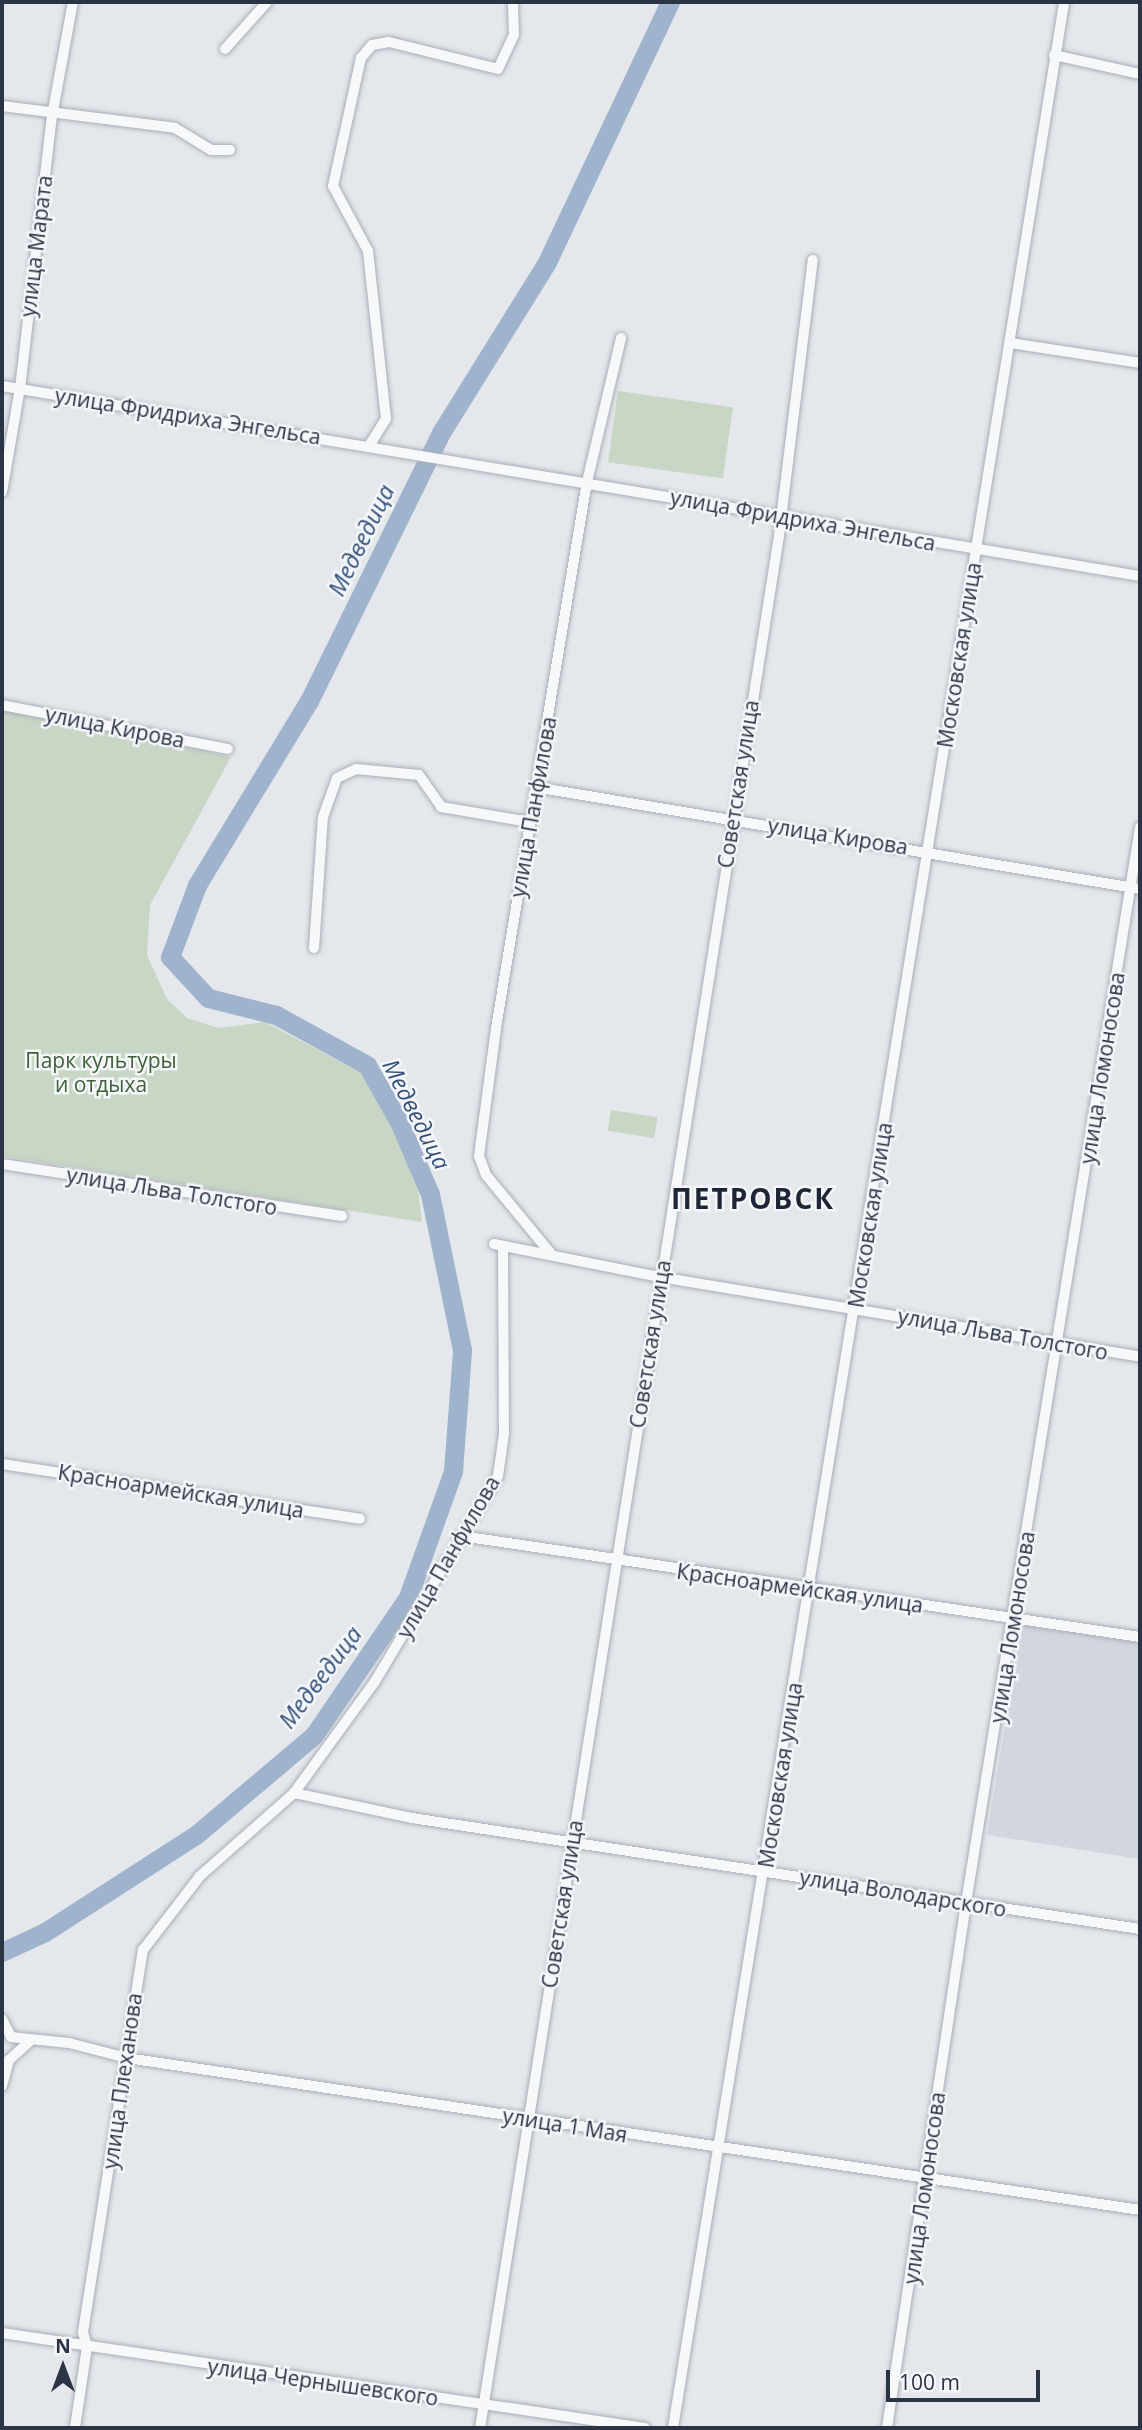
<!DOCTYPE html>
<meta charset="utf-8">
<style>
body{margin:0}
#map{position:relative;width:1142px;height:2430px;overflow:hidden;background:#e4e7ec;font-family:"Open Sans",sans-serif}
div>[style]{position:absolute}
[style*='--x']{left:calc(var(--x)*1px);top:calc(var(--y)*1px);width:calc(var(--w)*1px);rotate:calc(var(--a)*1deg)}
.built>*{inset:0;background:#d2d6de}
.green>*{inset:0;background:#c9d6c5;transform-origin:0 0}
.river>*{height:19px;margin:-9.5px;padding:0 9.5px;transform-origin:9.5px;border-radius:9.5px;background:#9fb4cc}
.roads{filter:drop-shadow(0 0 2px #a9aeb7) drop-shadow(0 0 2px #a9aeb7)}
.minor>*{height:10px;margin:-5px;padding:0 5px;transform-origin:5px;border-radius:5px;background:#f7f8fa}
span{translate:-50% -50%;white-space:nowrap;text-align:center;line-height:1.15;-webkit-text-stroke:5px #f4f6f9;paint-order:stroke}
.street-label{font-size:21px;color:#2b3445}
.park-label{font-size:21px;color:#3f6138}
.water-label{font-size:23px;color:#34527a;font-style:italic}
.district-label{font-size:28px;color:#1d2536;font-weight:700;letter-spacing:2px}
.frame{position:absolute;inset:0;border:4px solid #2b3445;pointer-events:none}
.north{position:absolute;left:28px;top:2332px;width:70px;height:70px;-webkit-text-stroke:5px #f4f6f9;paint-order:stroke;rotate:0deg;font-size:19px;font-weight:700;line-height:28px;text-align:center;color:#2b3445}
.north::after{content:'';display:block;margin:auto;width:24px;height:32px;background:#2b3445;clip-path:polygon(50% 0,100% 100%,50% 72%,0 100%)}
.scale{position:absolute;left:886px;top:2370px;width:154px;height:32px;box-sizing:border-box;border:4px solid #2b3445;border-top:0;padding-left:9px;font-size:21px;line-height:24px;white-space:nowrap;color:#2b3445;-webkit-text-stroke:5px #f4f6f9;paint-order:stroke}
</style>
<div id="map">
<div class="built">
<div style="clip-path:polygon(1022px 1624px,1140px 1643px,1140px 1859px,987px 1835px)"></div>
</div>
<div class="green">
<div style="left:618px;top:391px;width:116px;height:72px;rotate:8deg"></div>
<div style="clip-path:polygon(2px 708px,231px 757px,150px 905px,147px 955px,167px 999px,187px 1018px,219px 1028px,265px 1022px,366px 1075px,417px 1181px,422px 1222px,2px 1156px)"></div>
<div style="left:611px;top:1110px;width:47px;height:21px;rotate:9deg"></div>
</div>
<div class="river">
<div style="--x:2;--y:1952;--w:47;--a:-24.9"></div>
<div style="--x:45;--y:1932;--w:181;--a:-32.8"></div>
<div style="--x:197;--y:1834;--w:153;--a:-40.2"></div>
<div style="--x:314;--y:1735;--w:167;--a:-55.7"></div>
<div style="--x:408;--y:1597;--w:134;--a:-70.3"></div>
<div style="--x:453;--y:1471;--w:121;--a:-85.7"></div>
<div style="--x:462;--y:1350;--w:159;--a:-101.6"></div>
<div style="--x:430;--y:1194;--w:78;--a:-113.3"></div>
<div style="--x:399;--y:1122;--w:65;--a:-119.3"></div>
<div style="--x:367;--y:1065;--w:104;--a:-151.2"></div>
<div style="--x:276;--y:1015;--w:70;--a:-166"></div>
<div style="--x:208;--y:998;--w:56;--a:-132.8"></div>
<div style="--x:170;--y:957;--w:77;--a:-69.4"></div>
<div style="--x:197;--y:885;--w:215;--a:-58.7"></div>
<div style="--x:309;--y:701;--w:301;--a:-63.8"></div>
<div style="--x:442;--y:431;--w:199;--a:-58.1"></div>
<div style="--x:547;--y:262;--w:288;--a:-64.7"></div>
</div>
<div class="roads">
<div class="minor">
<div style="--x:225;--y:49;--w:63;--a:-48.2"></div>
<div style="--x:1054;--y:55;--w:88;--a:12.5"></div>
<div style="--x:2;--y:106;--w:174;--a:7.2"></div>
<div style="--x:175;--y:128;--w:42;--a:31.4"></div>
<div style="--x:211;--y:150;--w:19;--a:0"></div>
<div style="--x:1010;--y:343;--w:132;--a:8.7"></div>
<div style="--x:2;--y:386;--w:1154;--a:9.48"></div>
<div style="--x:369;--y:446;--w:32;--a:-58"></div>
<div style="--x:386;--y:419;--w:169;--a:-96.1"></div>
<div style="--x:368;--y:251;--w:74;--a:-118.3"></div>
<div style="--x:333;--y:186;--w:131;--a:-77.7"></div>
<div style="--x:361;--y:58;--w:17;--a:-50"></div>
<div style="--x:372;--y:45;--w:17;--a:-10"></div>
<div style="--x:389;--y:42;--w:112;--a:13.9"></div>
<div style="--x:498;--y:69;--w:38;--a:-65"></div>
<div style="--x:514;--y:35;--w:33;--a:-92"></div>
<div style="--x:2;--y:492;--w:106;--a:-80.2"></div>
<div style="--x:20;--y:388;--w:274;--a:-83.3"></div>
<div style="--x:52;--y:116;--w:116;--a:-79.6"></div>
<div style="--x:2;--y:705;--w:230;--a:11"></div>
<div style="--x:535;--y:787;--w:614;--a:9.57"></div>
<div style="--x:314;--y:948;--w:131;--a:-86.1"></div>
<div style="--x:323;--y:817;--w:41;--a:-70.3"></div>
<div style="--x:337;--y:778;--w:21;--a:-25"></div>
<div style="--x:356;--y:769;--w:63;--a:5.4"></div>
<div style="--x:419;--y:775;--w:39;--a:55"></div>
<div style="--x:441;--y:807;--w:90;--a:9.6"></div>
<div style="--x:2;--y:1164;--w:344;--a:8.7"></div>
<div style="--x:494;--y:1244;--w:168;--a:11.3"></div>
<div style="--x:659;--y:1277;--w:488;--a:9.4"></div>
<div style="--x:552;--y:1255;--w:104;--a:-129.5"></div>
<div style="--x:486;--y:1175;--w:20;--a:-110"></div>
<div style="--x:479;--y:1156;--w:129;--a:-82.4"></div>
<div style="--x:496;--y:1028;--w:554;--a:-80.54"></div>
<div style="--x:587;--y:482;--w:148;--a:-76.7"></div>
<div style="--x:2;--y:1464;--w:362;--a:8.7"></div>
<div style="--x:461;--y:1536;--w:686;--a:8.46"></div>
<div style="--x:294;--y:1793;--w:121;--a:12"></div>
<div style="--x:412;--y:1818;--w:736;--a:8.67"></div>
<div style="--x:2;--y:2019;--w:20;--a:63"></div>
<div style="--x:11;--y:2037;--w:58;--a:5.9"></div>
<div style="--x:69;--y:2043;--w:60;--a:14.5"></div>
<div style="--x:127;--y:2058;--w:1024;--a:8.53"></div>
<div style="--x:2;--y:2086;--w:27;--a:-75"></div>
<div style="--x:9;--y:2060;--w:28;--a:-42"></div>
<div style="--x:2;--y:2333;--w:650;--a:8.4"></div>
<div style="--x:75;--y:2428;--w:82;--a:-81.6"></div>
<div style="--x:87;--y:2347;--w:16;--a:-105"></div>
<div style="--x:83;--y:2332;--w:387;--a:-81.1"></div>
<div style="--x:143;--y:1950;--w:93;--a:-52.4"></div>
<div style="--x:200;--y:1876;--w:125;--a:-41.4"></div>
<div style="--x:294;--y:1793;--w:136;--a:-54"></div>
<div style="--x:374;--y:1683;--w:241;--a:-59.1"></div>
<div style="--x:498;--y:1476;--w:42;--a:-81.9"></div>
<div style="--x:504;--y:1434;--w:187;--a:-90.3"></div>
<div style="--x:480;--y:2428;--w:1916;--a:-81.02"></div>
<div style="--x:779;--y:535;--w:277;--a:-83"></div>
<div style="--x:673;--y:2428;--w:2457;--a:-80.84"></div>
<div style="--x:887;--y:2428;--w:531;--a:-81.44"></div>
<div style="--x:966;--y:1903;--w:1090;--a:-80.81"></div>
</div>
</div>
<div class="street-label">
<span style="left:36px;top:246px;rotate:-83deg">улица Марата</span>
<span style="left:188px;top:416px;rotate:9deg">улица Фридриха Энгельса</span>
<span style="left:803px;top:520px;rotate:10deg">улица Фридриха Энгельса</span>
<span style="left:959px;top:655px;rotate:-81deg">Московская улица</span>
<span style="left:115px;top:727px;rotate:11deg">улица Кирова</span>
<span style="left:738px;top:784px;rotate:-81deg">Советская улица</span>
<span style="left:533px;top:807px;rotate:-80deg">улица Панфилова</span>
<span style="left:838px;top:836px;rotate:9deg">улица Кирова</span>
<span style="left:1102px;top:1068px;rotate:-81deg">улица Ломоносова</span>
<span style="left:172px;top:1191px;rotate:9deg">улица Льва Толстого</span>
<span style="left:870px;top:1215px;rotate:-81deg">Московская улица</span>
<span style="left:1003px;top:1334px;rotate:10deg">улица Льва Толстого</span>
<span style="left:650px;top:1344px;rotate:-81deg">Советская улица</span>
<span style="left:181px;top:1491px;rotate:9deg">Красноармейская улица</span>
<span style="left:448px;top:1557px;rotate:-60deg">улица Панфилова</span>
<span style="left:800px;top:1588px;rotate:8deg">Красноармейская улица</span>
<span style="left:1012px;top:1627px;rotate:-81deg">улица Ломоносова</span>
<span style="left:780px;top:1775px;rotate:-81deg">Московская улица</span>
<span style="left:903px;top:1893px;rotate:9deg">улица Володарского</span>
<span style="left:562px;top:1904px;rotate:-81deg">Советская улица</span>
<span style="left:122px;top:2081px;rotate:-82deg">улица Плеханова</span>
<span style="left:565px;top:2125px;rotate:9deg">улица 1 Мая</span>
<span style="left:924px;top:2188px;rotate:-82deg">улица Ломоносова</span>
<span style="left:323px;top:2382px;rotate:8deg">улица Чернышевского</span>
</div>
<div class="park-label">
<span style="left:101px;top:1072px">Парк культуры<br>и отдыха</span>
</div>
<div class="water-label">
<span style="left:361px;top:540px;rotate:-64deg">Медведица</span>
<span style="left:417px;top:1114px;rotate:63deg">Медведица</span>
<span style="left:320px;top:1677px;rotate:-53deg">Медведица</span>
</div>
<div class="district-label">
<span style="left:753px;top:1198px">ПЕТРОВСК</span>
</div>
<div class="frame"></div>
<div class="north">N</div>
<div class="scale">100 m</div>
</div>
